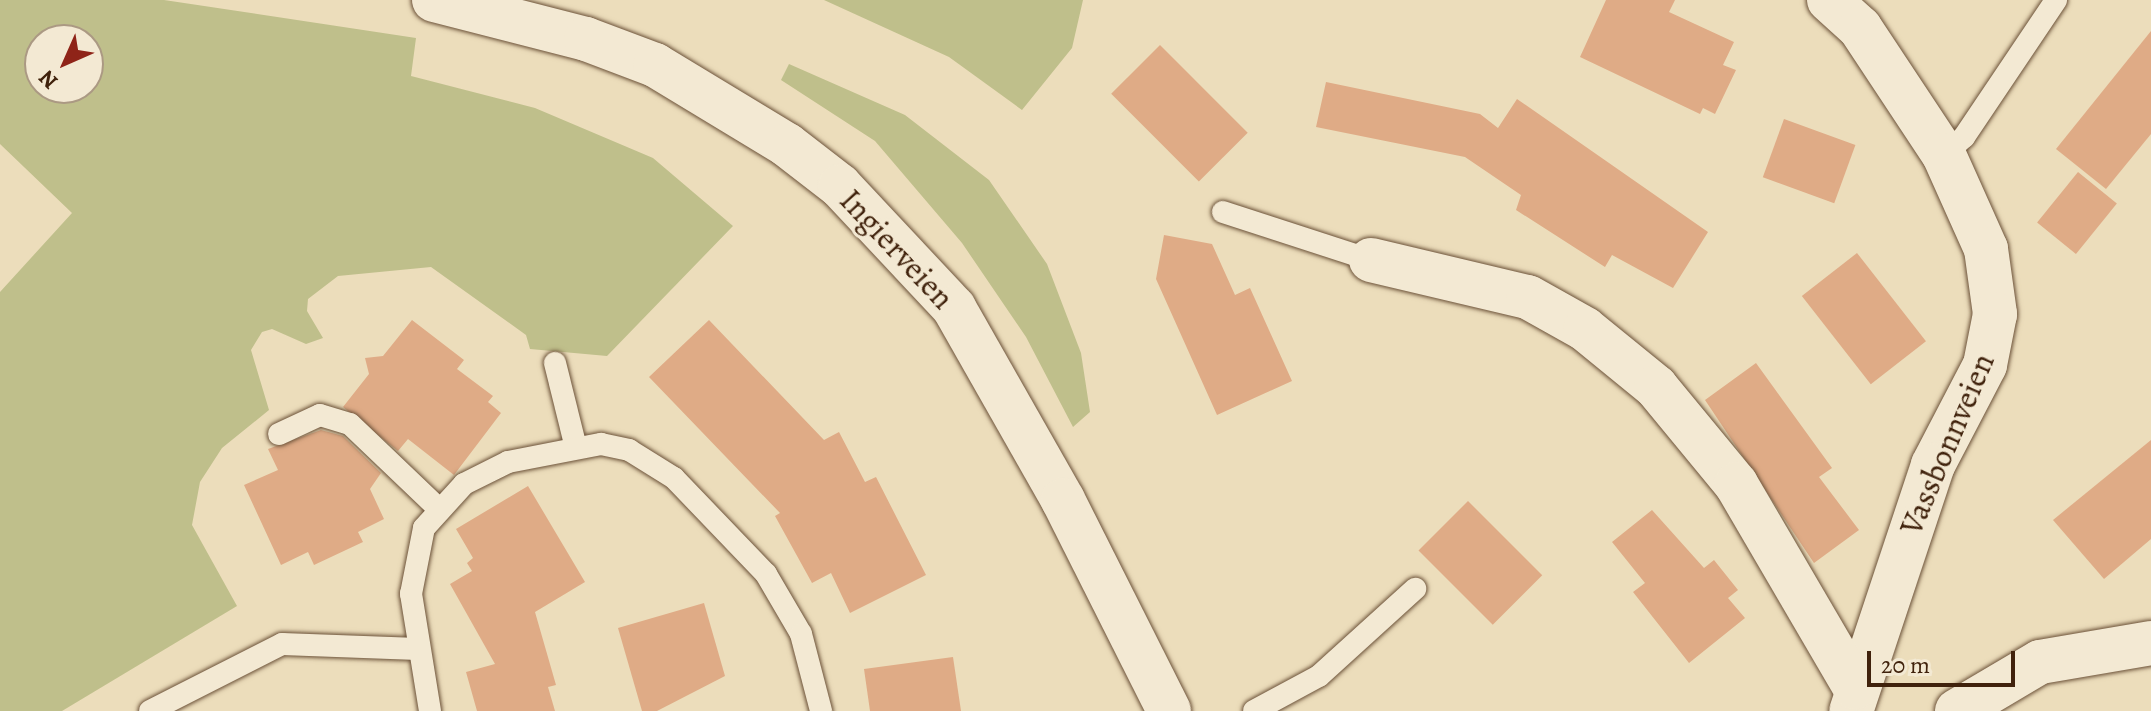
<!DOCTYPE html>
<style>
body{margin:0}
#map{position:relative;width:2151px;height:711px;overflow:hidden;background:#ecddbb;font-family:Alegreya,serif}
div>[style]{position:absolute}
[style*='--x']{left:calc(var(--x)*1px);top:calc(var(--y)*1px);width:calc(var(--w)*1px);rotate:calc(var(--a)*1deg)}
.green>*{inset:0;background:#bfbf8b}
.building>*{inset:0;background:#dfab86;transform-origin:0 0}
.roads{filter:drop-shadow(0 0 2px #6b5138) drop-shadow(0 0 2px #6b5138)}
.service>*{height:22px;margin:-11px;padding:0 11px;transform-origin:11px;border-radius:11px;background:#f3e9d3}
.minor>*{height:44px;margin:-22px;padding:0 22px;transform-origin:22px;border-radius:22px;background:#f3e9d3}
.secondary>*{height:44px;margin:-22px;padding:0 22px;transform-origin:22px;border-radius:22px;background:#f3e9d3}
span{translate:-50% -50%;white-space:nowrap;text-align:center;line-height:1.15;-webkit-text-stroke:6px #f3e9d3;paint-order:stroke}
.street-label{font-size:32px;color:#40220c}
.north{position:absolute;left:24px;top:24px;width:80px;height:80px;box-sizing:border-box;background:#f3e9d3;border:2px solid #ab9983;border-radius:50%;rotate:225deg;font-size:22px;font-weight:700;line-height:32px;text-align:center;color:#40220c}
.north::after{content:'';display:block;margin:auto;width:28px;height:36px;background:#8f2418;clip-path:polygon(50% 0,100% 100%,50% 72%,0 100%)}
.scale{position:absolute;left:1867px;top:651px;width:148px;height:36px;box-sizing:border-box;border:4px solid #40220c;border-top:0;padding-left:10px;font-size:24px;line-height:28px;white-space:nowrap;color:#40220c;-webkit-text-stroke:6px #f3e9d3;paint-order:stroke}
</style>
<div id="map">
<div class="green">
<div style="clip-path:polygon(evenodd,0 0,164px 0,416px 38px,411px 76px,535px 108px,653px 158px,733px 226px,607px 356px,530px 349px,526px 335px,431px 267px,338px 276px,308px 299px,307px 311px,323px 338px,306px 344px,272px 329px,262px 332px,251px 350px,269px 410px,222px 448px,200px 482px,192px 525px,237px 606px,62px 711px,0 711px,0 292px,72px 213px,0 144px,0 0,40px 40px,88px 40px,88px 88px,40px 88px,40px 40px)"></div>
<div style="clip-path:polygon(824px 0,1083px 0,1072px 48px,1022px 110px,949px 57px)"></div>
<div style="clip-path:polygon(789px 64px,905px 115px,989px 180px,1047px 264px,1081px 353px,1090px 412px,1073px 427px,1026px 337px,962px 243px,875px 141px,781px 80px)"></div>
</div>
<div class="building">
<div style="clip-path:polygon(1606px 0,1675px 0,1669px 12px,1734px 42px,1723px 65px,1736px 70px,1715px 114px,1703px 108px,1700px 114px,1580px 57px)"></div>
<div style="clip-path:polygon(2151px 31px,2151px 134px,2106px 189px,2056px 149px)"></div>
<div style="left:1160px;top:45px;width:124px;height:69px;rotate:45deg"></div>
<div style="clip-path:polygon(1326px 82px,1480px 114px,1498px 128px,1517px 99px,1708px 232px,1673px 288px,1612px 255px,1605px 267px,1516px 210px,1521px 195px,1465px 157px,1316px 127px)"></div>
<div style="left:1784px;top:119px;width:76px;height:62px;rotate:20deg"></div>
<div style="left:2078px;top:172px;width:50px;height:65px;rotate:39deg"></div>
<div style="clip-path:polygon(1164px 235px,1212px 244px,1235px 295px,1250px 288px,1292px 381px,1217px 415px,1156px 279px)"></div>
<div style="left:1857px;top:253px;width:112px;height:70px;rotate:52deg"></div>
<div style="clip-path:polygon(412px 320px,464px 360px,457px 369px,493px 396px,488px 402px,501px 413px,454px 475px,408px 439px,398px 451px,343px 407px,369px 374px,365px 358px,383px 356px)"></div>
<div style="clip-path:polygon(709px 320px,824px 440px,839px 432px,865px 482px,876px 477px,926px 575px,850px 613px,831px 573px,812px 583px,775px 516px,780px 513px,649px 377px)"></div>
<div style="clip-path:polygon(1756px 363px,1832px 468px,1819px 477px,1859px 530px,1814px 563px,1705px 400px)"></div>
<div style="clip-path:polygon(321px 430px,343px 436px,381px 473px,370px 489px,384px 519px,358px 532px,363px 542px,314px 565px,308px 552px,281px 565px,244px 485px,278px 470px,268px 449px)"></div>
<div style="clip-path:polygon(2151px 440px,2151px 539px,2104px 579px,2053px 520px)"></div>
<div style="clip-path:polygon(528px 486px,585px 582px,535px 612px,556px 685px,548px 687px,555px 711px,477px 711px,466px 672px,495px 664px,450px 584px,472px 571px,467px 563px,473px 558px,456px 529px)"></div>
<div style="left:1468px;top:501px;width:105px;height:70px;rotate:45deg"></div>
<div style="clip-path:polygon(1652px 510px,1704px 568px,1714px 560px,1738px 590px,1728px 598px,1745px 618px,1689px 663px,1633px 592px,1645px 583px,1612px 542px)"></div>
<div style="clip-path:polygon(704px 603px,725px 676px,657px 711px,642px 711px,618px 628px)"></div>
<div style="clip-path:polygon(953px 657px,961px 711px,870px 711px,864px 669px)"></div>
</div>
<div class="roads">
<div class="service">
<div style="--x:1944;--y:155;--w:27;--a:-42"></div>
<div style="--x:1964;--y:137;--w:165;--a:-56.1"></div>
<div style="--x:1223;--y:212;--w:156;--a:18"></div>
<div style="--x:555;--y:363;--w:83;--a:76.1"></div>
<div style="--x:279;--y:434;--w:45;--a:-24.9"></div>
<div style="--x:320;--y:415;--w:31;--a:17"></div>
<div style="--x:350;--y:424;--w:122;--a:43.7"></div>
<div style="--x:150;--y:711;--w:148;--a:-26.9"></div>
<div style="--x:282;--y:644;--w:136;--a:2.1"></div>
<div style="--x:430;--y:711;--w:119;--a:-99.2"></div>
<div style="--x:411;--y:594;--w:67;--a:-78.9"></div>
<div style="--x:424;--y:528;--w:59;--a:-47.7"></div>
<div style="--x:464;--y:484;--w:49;--a:-26.6"></div>
<div style="--x:508;--y:462;--w:95;--a:-11"></div>
<div style="--x:601;--y:444;--w:29;--a:12"></div>
<div style="--x:629;--y:450;--w:53;--a:31.9"></div>
<div style="--x:674;--y:478;--w:133;--a:46.2"></div>
<div style="--x:766;--y:574;--w:69;--a:59.7"></div>
<div style="--x:801;--y:634;--w:80;--a:75.4"></div>
<div style="--x:1254;--y:711;--w:74;--a:-28.3"></div>
<div style="--x:1319;--y:676;--w:130;--a:-42.2"></div>
</div>
<div class="minor">
<div style="--x:1829;--y:0;--w:42;--a:42.1"></div>
<div style="--x:1860;--y:28;--w:152;--a:56.5"></div>
<div style="--x:1944;--y:155;--w:103;--a:65.9"></div>
<div style="--x:1986;--y:249;--w:66;--a:82.1"></div>
<div style="--x:1995;--y:314;--w:52;--a:101.1"></div>
<div style="--x:1985;--y:365;--w:113;--a:117.5"></div>
<div style="--x:1933;--y:465;--w:259;--a:108.4"></div>
<div style="--x:1371;--y:260;--w:161;--a:13.3"></div>
<div style="--x:1528;--y:297;--w:65;--a:29.3"></div>
<div style="--x:1585;--y:329;--w:92;--a:39.2"></div>
<div style="--x:1656;--y:387;--w:126;--a:50.5"></div>
<div style="--x:1736;--y:484;--w:236;--a:59.7"></div>
<div style="--x:1957;--y:711;--w:96;--a:-30.6"></div>
<div style="--x:2040;--y:662;--w:113;--a:-9.7"></div>
</div>
<div class="secondary">
<div style="--x:434;--y:0;--w:157;--a:14.4"></div>
<div style="--x:586;--y:39;--w:74;--a:20.6"></div>
<div style="--x:655;--y:65;--w:154;--a:31.2"></div>
<div style="--x:787;--y:145;--w:67;--a:37.7"></div>
<div style="--x:840;--y:186;--w:167;--a:46.9"></div>
<div style="--x:954;--y:308;--w:221;--a:60.4"></div>
<div style="--x:1063;--y:500;--w:236;--a:63.3"></div>
</div>
</div>
<div class="street-label">
<span style="left:897px;top:249px;rotate:47deg">Ingierveien</span>
<span style="left:1947px;top:444px;rotate:-67deg">Vassbonnveien</span>
</div>
<div class="north">N</div>
<div class="scale">20 m</div>
</div>
